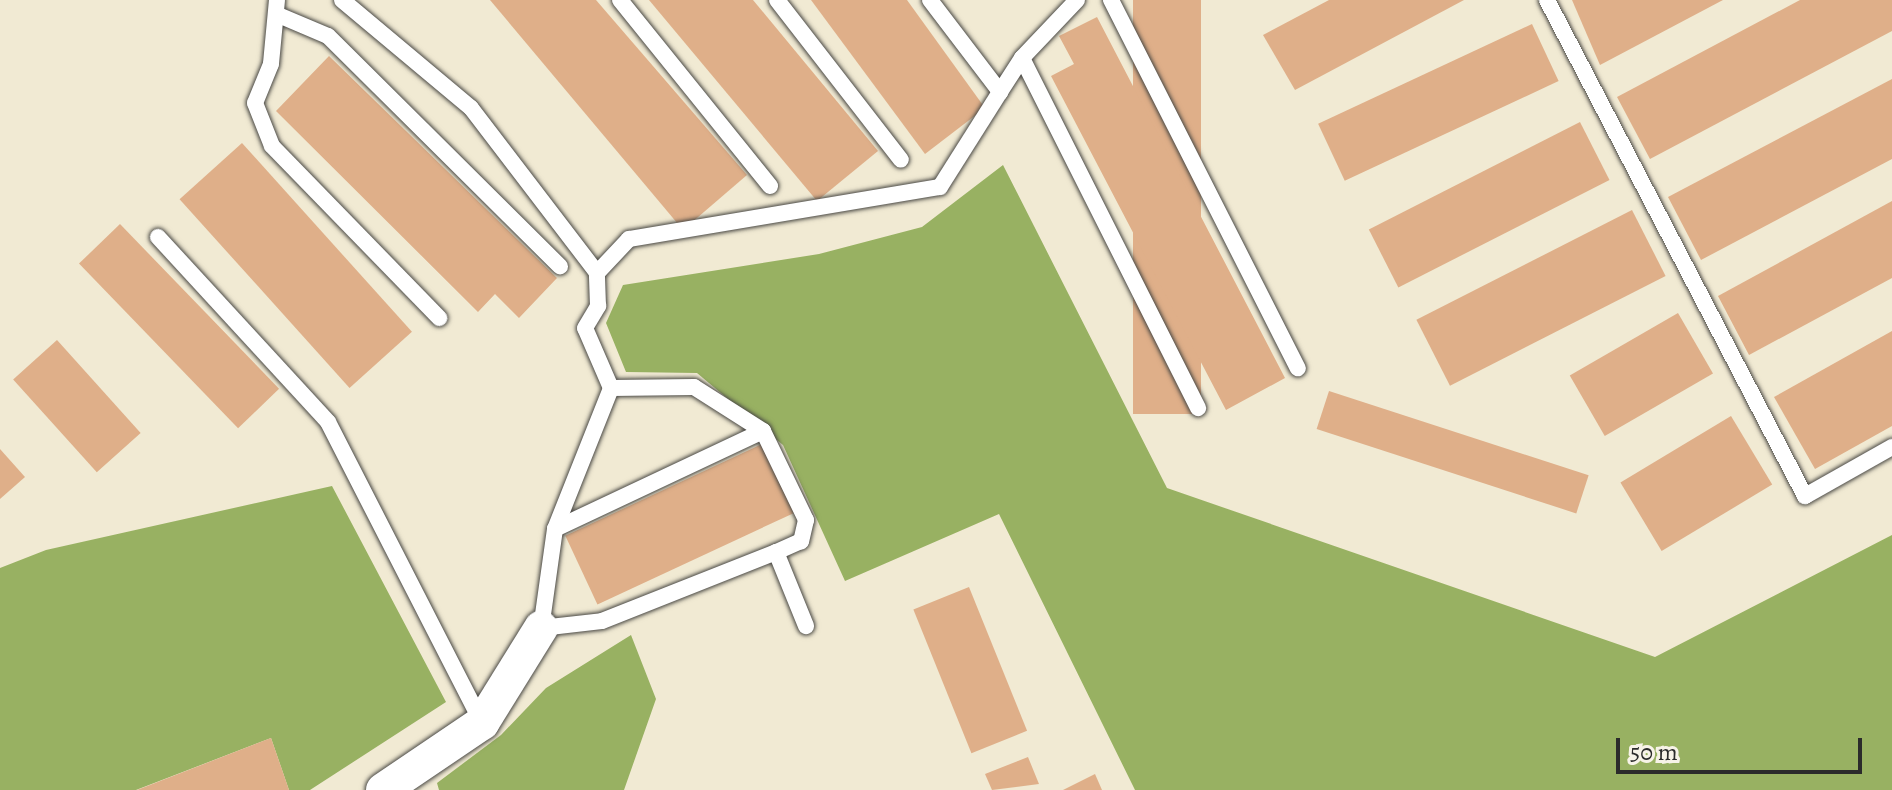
<!DOCTYPE html>
<style>
body{margin:0}
#map{position:relative;width:1892px;height:790px;overflow:hidden;background:#f1ead3;font-family:Alegreya,serif}
div>[style]{position:absolute}
[style*='--x']{left:calc(var(--x)*1px);top:calc(var(--y)*1px);width:calc(var(--w)*1px);rotate:calc(var(--a)*1deg)}
.forest>*{inset:0;background:#98b162}
.building>*{inset:0;background:#dfaf89;transform-origin:0 0}
.roads{filter:drop-shadow(0 0 2px #494844) drop-shadow(0 0 2px #494844)}
.lane>*{height:16px;margin:-8px;padding:0 8px;transform-origin:8px;border-radius:8px;background:#fff}
.street>*{height:34px;margin:-17px;padding:0 17px;transform-origin:17px;border-radius:17px;background:#fff}
span{translate:-50% -50%;white-space:nowrap;text-align:center;line-height:1.15;-webkit-text-stroke:8px #f7f3e8;paint-order:stroke}
.scale{position:absolute;left:1616px;top:738px;width:246px;height:36px;box-sizing:border-box;border:4px solid #2b2b2b;border-top:0;padding-left:10px;font-size:24px;line-height:28px;white-space:nowrap;color:#2b2b2b;-webkit-text-stroke:6px #f7f3e8;paint-order:stroke}
</style>
<div id="map">
<div class="forest">
<div style="clip-path:polygon(1003px 165px,1167px 488px,1655px 657px,1892px 535px,1892px 790px,1135px 790px,999px 514px,845px 581px,783px 445px,697px 373px,626px 372px,606px 323px,623px 285px,819px 254px,922px 227px)"></div>
<div style="clip-path:polygon(332px 486px,446px 702px,310px 790px,289px 790px,271px 738px,136px 790px,0 790px,0 568px,46px 550px)"></div>
<div style="clip-path:polygon(631px 635px,656px 699px,624px 790px,439px 790px,437px 783px,501px 735px,546px 688px)"></div>
</div>
<div class="building">
<div style="clip-path:polygon(490px 0,596px 0,747px 175px,683px 230px)"></div>
<div style="clip-path:polygon(649px 0,753px 0,878px 151px,817px 201px)"></div>
<div style="clip-path:polygon(811px 0,907px 0,985px 108px,925px 154px)"></div>
<div style="left:1133px;top:0;width:68px;height:414px"></div>
<div style="clip-path:polygon(1329px 0,1464px 0,1295px 90px,1263px 35px)"></div>
<div style="clip-path:polygon(1572px 0,1723px 0,1600px 65px)"></div>
<div style="clip-path:polygon(1800px 0,1892px 0,1892px 31px,1650px 159px,1617px 97px)"></div>
<div style="clip-path:polygon(1097px 17px,1285px 378px,1226px 410px,1051px 76px,1074px 64px,1059px 36px)"></div>
<div style="left:1532px;top:24px;width:63px;height:236px;rotate:65deg"></div>
<div style="clip-path:polygon(329px 56px,557px 278px,519px 318px,495px 294px,478px 312px,276px 111px)"></div>
<div style="clip-path:polygon(1892px 79px,1892px 159px,1701px 260px,1668px 197px)"></div>
<div style="left:1580px;top:122px;width:65px;height:237px;rotate:63deg"></div>
<div style="left:242px;top:143px;width:254px;height:84px;rotate:48deg"></div>
<div style="clip-path:polygon(1892px 201px,1892px 278px,1749px 355px,1718px 296px)"></div>
<div style="left:1632px;top:210px;width:74px;height:242px;rotate:63deg"></div>
<div style="left:120px;top:224px;width:229px;height:57px;rotate:46deg"></div>
<div style="left:1678px;top:313px;width:70px;height:125px;rotate:60deg"></div>
<div style="clip-path:polygon(1892px 331px,1892px 426px,1815px 469px,1774px 397px)"></div>
<div style="left:57px;top:340px;width:125px;height:59px;rotate:48deg"></div>
<div style="left:1329px;top:391px;width:273px;height:40px;rotate:18deg"></div>
<div style="left:1731px;top:416px;width:80px;height:129px;rotate:59deg"></div>
<div style="left:762px;top:444px;width:76px;height:217px;rotate:65deg"></div>
<div style="clip-path:polygon(0 449px,25px 477px,0 499px)"></div>
<div style="left:969px;top:587px;width:155px;height:60px;rotate:68deg"></div>
<div style="clip-path:polygon(271px 738px,289px 790px,137px 790px)"></div>
<div style="clip-path:polygon(1028px 757px,1039px 784px,992px 790px,985px 774px)"></div>
<div style="clip-path:polygon(1095px 774px,1102px 790px,1063px 790px)"></div>
</div>
<div class="roads">
<div class="lane">
<div style="--x:277;--y:0;--w:64;--a:95.4"></div>
<div style="--x:271;--y:64;--w:42;--a:112.3"></div>
<div style="--x:255;--y:103;--w:46;--a:68.4"></div>
<div style="--x:272;--y:146;--w:240;--a:45.8"></div>
<div style="--x:342;--y:0;--w:168;--a:39.9"></div>
<div style="--x:471;--y:108;--w:208;--a:52.6"></div>
<div style="--x:620;--y:0;--w:239;--a:51.1"></div>
<div style="--x:777;--y:0;--w:202;--a:52.2"></div>
<div style="--x:930;--y:0;--w:116;--a:52.7"></div>
<div style="--x:1000;--y:92;--w:40;--a:-57.1"></div>
<div style="--x:1077;--y:0;--w:80;--a:133.5"></div>
<div style="--x:1022;--y:58;--w:392;--a:63.3"></div>
<div style="--x:1111;--y:0;--w:413;--a:63.1"></div>
<div style="--x:1547;--y:0;--w:559;--a:62.52"></div>
<div style="--x:1805;--y:496;--w:100;--a:-29.4"></div>
<div style="--x:276;--y:14;--w:56;--a:22.9"></div>
<div style="--x:328;--y:36;--w:327;--a:44.8"></div>
<div style="--x:158;--y:237;--w:251;--a:47.4"></div>
<div style="--x:328;--y:422;--w:338;--a:62.9"></div>
<div style="--x:611;--y:388;--w:83;--a:-0.7"></div>
<div style="--x:694;--y:387;--w:82;--a:32.5"></div>
<div style="--x:763;--y:431;--w:99;--a:64.2"></div>
<div style="--x:806;--y:520;--w:22;--a:103"></div>
<div style="--x:801;--y:541;--w:27;--a:156"></div>
<div style="--x:763;--y:431;--w:230;--a:154.8"></div>
<div style="--x:555;--y:529;--w:100;--a:98"></div>
<div style="--x:541;--y:628;--w:61;--a:-6.5"></div>
<div style="--x:602;--y:621;--w:187;--a:-21.6"></div>
<div style="--x:776;--y:552;--w:80;--a:67.9"></div>
<div style="--x:555;--y:529;--w:152;--a:-68.3"></div>
<div style="--x:611;--y:388;--w:65;--a:-113.4"></div>
<div style="--x:585;--y:328;--w:26;--a:-59"></div>
<div style="--x:598;--y:306;--w:33;--a:-92"></div>
<div style="--x:597;--y:273;--w:47;--a:-46.7"></div>
<div style="--x:629;--y:239;--w:315;--a:-9.5"></div>
<div style="--x:940;--y:187;--w:112;--a:-57.7"></div>
</div>
<div class="street">
<div style="--x:383;--y:790;--w:120;--a:-34.1"></div>
<div style="--x:482;--y:723;--w:112;--a:-58.2"></div>
</div>
</div>
<div class="scale">50 m</div>
</div>
